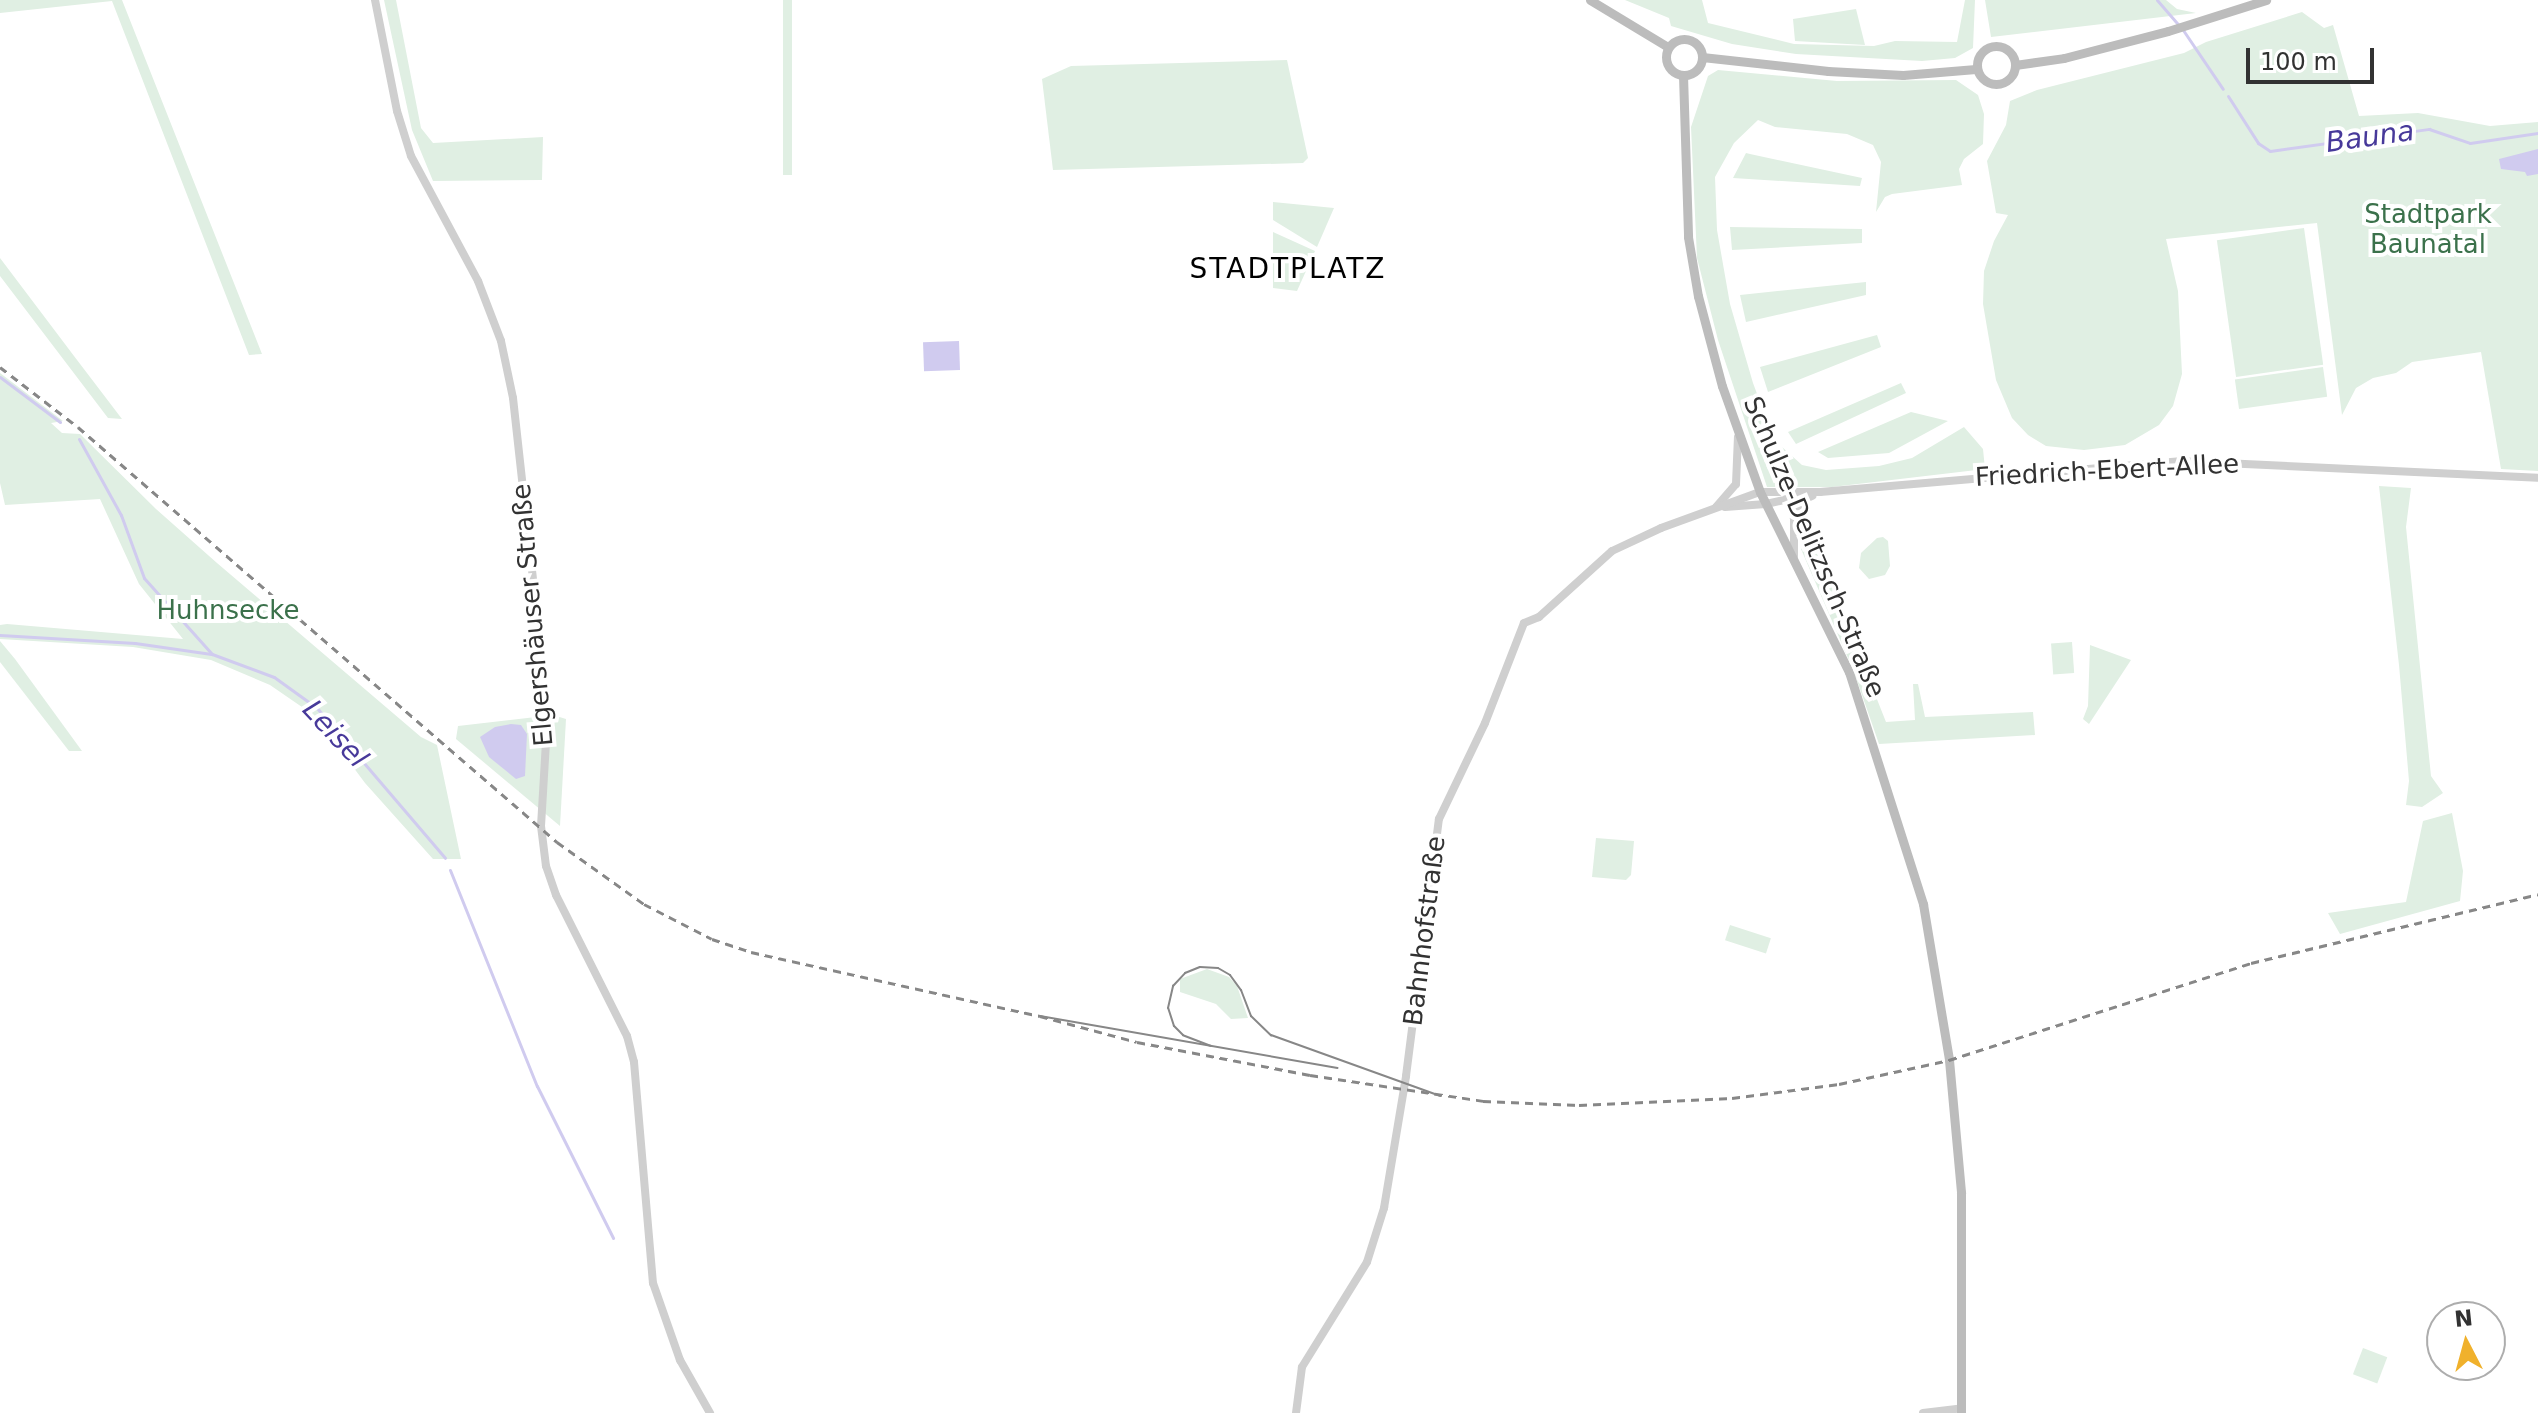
<!DOCTYPE html>
<meta charset="utf-8">
<style>
body{margin:0}
#map{position:relative;width:2538px;height:1413px;overflow:hidden;background:#fff;font-family:"DejaVu Sans",sans-serif}
div>[style]{position:absolute}
[style*='--x']{left:calc(var(--x)*1px);top:calc(var(--y)*1px);width:calc(var(--w)*1px);rotate:calc(var(--a)*1deg)}
.green>*{inset:0;background:#e0efe3;transform-origin:0 0}
.water>*{inset:0;background:#d0cbef;transform-origin:0 0}
.stream>*{height:3px;margin:-1.5px;padding:0 1.5px;transform-origin:1.5px;border-radius:1.5px;background:#d0cbef}
.tertiary>*{height:8px;margin:-4px;padding:0 4px;transform-origin:4px;border-radius:4px;background:#cfcfcf}
.secondary>*{height:9px;margin:-4.5px;padding:0 4.5px;transform-origin:4.5px;border-radius:4.5px;background:#bcbcbc}
.secondary>.ring{margin:-4.5px;padding:0;box-sizing:content-box;background:none;border:9px solid #bcbcbc;border-radius:50%}
.tram>*{height:2px;margin:-1px;padding:0 1px;transform-origin:1px;border-radius:1px;background:#878787}
.rail>*{height:3px;margin-top:-1.5px;transform-origin:0;background:repeating-linear-gradient(90deg,#878787 0 8px,transparent 0 14px)}
span{translate:-50% -50%;white-space:nowrap;text-align:center;line-height:1.15;-webkit-text-stroke:8px #fff;paint-order:stroke}
.park-label{font-size:26px;color:#3b714b}
.street-label{font-size:26px;color:#323232}
.water-label{font-size:28px;color:#47399a;font-style:italic}
.neighbourhood-label{font-size:28px;color:#000;letter-spacing:2px}
.north{position:absolute;left:2426px;top:1301px;width:80px;height:80px;box-sizing:border-box;background:#fff;border:2px solid #adadad;border-radius:50%;rotate:354deg;font-size:22px;font-weight:700;line-height:32px;text-align:center;color:#323232}
.north::after{content:'';display:block;margin:auto;width:28px;height:36px;background:#f0b12c;clip-path:polygon(50% 0,100% 100%,50% 72%,0 100%)}
.scale{position:absolute;left:2246px;top:48px;width:128px;height:36px;box-sizing:border-box;border:4px solid #323232;border-top:0;padding-left:10px;font-size:24px;line-height:28px;white-space:nowrap;color:#323232;-webkit-text-stroke:6px #fff;paint-order:stroke}
</style>
<div id="map">
<div class="green">
<div style="clip-path:polygon(0 0,122px 0,262px 354px,249px 355px,112px 1px,0 13px)"></div>
<div style="clip-path:polygon(384px 0,396px 0,421px 128px,433px 143px,543px 137px,542px 180px,433px 181px,412px 130px)"></div>
<div style="left:783px;top:0;width:9px;height:175px"></div>
<div style="clip-path:polygon(1625px 0,1702px 0,1708px 23px,1794px 44px,1874px 46px,1895px 41px,1957px 42px,1965px 0,1975px 0,1973px 48px,1955px 58px,1922px 61px,1796px 54px,1732px 44px,1671px 26px,1669px 18px)"></div>
<div style="clip-path:polygon(1985px 0,2166px 0,2177px 9px,2196px 13px,1991px 37px)"></div>
<div style="clip-path:polygon(1856px 9px,1865px 45px,1795px 41px,1793px 19px)"></div>
<div style="clip-path:polygon(2302px 12px,2324px 28px,2333px 25px,2359px 116px,2418px 113px,2490px 126px,2538px 122px,2538px 471px,2501px 469px,2481px 352px,2412px 362px,2396px 373px,2373px 378px,2356px 388px,2342px 415px,2317px 223px,2166px 239px,2178px 291px,2182px 374px,2173px 406px,2159px 425px,2125px 445px,2084px 450px,2046px 446px,2028px 435px,2012px 418px,1996px 380px,1983px 304px,1984px 271px,1994px 241px,2008px 215px,1996px 213px,1987px 161px,2006px 125px,2010px 101px,2037px 90px,2184px 53px,2206px 42px)"></div>
<div style="clip-path:polygon(1287px 60px,1308px 158px,1303px 163px,1053px 170px,1042px 79px,1071px 66px)"></div>
<div style="clip-path:polygon(1718px 70px,1837px 81px,1956px 80px,1978px 95px,1984px 114px,1983px 144px,1964px 159px,1959px 169px,1962px 185px,1892px 194px,1885px 197px,1876px 212px,1881px 162px,1873px 145px,1847px 134px,1775px 127px,1758px 120px,1734px 143px,1715px 177px,1717px 230px,1730px 304px,1753px 383px,1769px 426px,1782px 447px,1802px 465px,1826px 470px,1879px 466px,1912px 458px,1964px 427px,1983px 449px,1985px 469px,1832px 487px,1767px 487px,1718px 340px,1697px 258px,1691px 127px,1708px 76px)"></div>
<div style="clip-path:polygon(1746px 153px,1750px 154px,1862px 178px,1860px 186px,1733px 178px)"></div>
<div style="clip-path:polygon(1273px 202px,1334px 208px,1317px 247px,1273px 220px)"></div>
<div style="clip-path:polygon(1730px 227px,1862px 229px,1862px 243px,1732px 250px)"></div>
<div style="left:2304px;top:228px;width:138px;height:88px;rotate:82deg"></div>
<div style="clip-path:polygon(1273px 232px,1315px 251px,1297px 291px,1273px 288px)"></div>
<div style="clip-path:polygon(0 258px,74px 356px,122px 419px,108px 418px,0 276px)"></div>
<div style="clip-path:polygon(1866px 282px,1866px 295px,1746px 322px,1740px 295px)"></div>
<div style="clip-path:polygon(1877px 335px,1881px 347px,1768px 392px,1760px 367px)"></div>
<div style="left:2323px;top:367px;width:30px;height:89px;rotate:82deg"></div>
<div style="clip-path:polygon(0 373px,63px 421px,51px 423px,62px 433px,80px 434px,156px 509px,217px 563px,421px 737px,437px 745px,461px 859px,433px 859px,365px 783px,315px 716px,270px 685px,211px 660px,133px 647px,0 639px,0 625px,7px 624px,183px 639px,139px 584px,100px 499px,5px 505px,0 483px)"></div>
<div style="clip-path:polygon(1901px 383px,1906px 393px,1796px 444px,1788px 432px)"></div>
<div style="clip-path:polygon(1911px 412px,1948px 421px,1889px 453px,1828px 458px,1818px 452px)"></div>
<div style="clip-path:polygon(2379px 486px,2411px 488px,2406px 527px,2431px 776px,2443px 793px,2422px 807px,2406px 805px,2409px 781px,2399px 665px)"></div>
<div style="clip-path:polygon(1883px 537px,1888px 541px,1890px 566px,1885px 575px,1869px 579px,1859px 568px,1861px 553px,1877px 538px)"></div>
<div style="clip-path:polygon(1808px 542px,1817px 548px,1886px 722px,1915px 720px,1913px 684px,1918px 684px,1925px 717px,2033px 712px,2035px 735px,1879px 744px,1854px 672px,1801px 549px)"></div>
<div style="clip-path:polygon(0 641px,15px 659px,82px 751px,69px 751px,0 662px)"></div>
<div style="left:2072px;top:642px;width:31px;height:21px;rotate:86deg"></div>
<div style="clip-path:polygon(2090px 645px,2131px 660px,2089px 724px,2083px 719px,2088px 706px)"></div>
<div style="clip-path:polygon(553px 715px,566px 719px,560px 826px,456px 739px,458px 726px)"></div>
<div style="clip-path:polygon(2452px 813px,2463px 871px,2460px 901px,2340px 934px,2328px 913px,2406px 902px,2423px 821px)"></div>
<div style="clip-path:polygon(1596px 838px,1634px 841px,1631px 875px,1626px 880px,1592px 877px)"></div>
<div style="left:1730px;top:925px;width:43px;height:16px;rotate:18deg"></div>
<div style="clip-path:polygon(1207px 969px,1229px 977px,1237px 986px,1248px 1018px,1231px 1019px,1216px 1004px,1180px 992px,1180px 979px)"></div>
<div style="left:2363px;top:1348px;width:26px;height:28px;rotate:21deg"></div>
</div>
<div class="water">
<div style="clip-path:polygon(2538px 149px,2538px 174px,2527px 176px,2525px 172px,2501px 169px,2499px 159px)"></div>
<div style="left:959px;top:341px;width:29px;height:36px;rotate:88deg"></div>
<div style="clip-path:polygon(511px 724px,521px 725px,527px 734px,525px 776px,516px 779px,489px 757px,480px 737px,495px 727px)"></div>
</div>
<div class="stream">
<div style="--x:2157;--y:0;--w:32;--a:49"></div>
<div style="--x:2183;--y:30;--w:71;--a:55.9"></div>
<div style="--x:2228;--y:96;--w:56;--a:57.4"></div>
<div style="--x:2258;--y:143;--w:14;--a:34"></div>
<div style="--x:2270;--y:151;--w:161;--a:-7.9"></div>
<div style="--x:2429;--y:129;--w:43;--a:18.9"></div>
<div style="--x:2470;--y:143;--w:69;--a:-8.4"></div>
<div style="--x:0;--y:377;--w:75;--a:36.9"></div>
<div style="--x:79;--y:439;--w:87;--a:61.1"></div>
<div style="--x:121;--y:515;--w:67;--a:69.9"></div>
<div style="--x:144;--y:578;--w:102;--a:48.2"></div>
<div style="--x:212;--y:654;--w:66;--a:20.4"></div>
<div style="--x:274;--y:677;--w:53;--a:35.8"></div>
<div style="--x:317;--y:708;--w:197;--a:49.5"></div>
<div style="--x:0;--y:635;--w:135;--a:3.4"></div>
<div style="--x:135;--y:643;--w:77;--a:8.2"></div>
<div style="--x:450;--y:870;--w:233;--a:68.1"></div>
<div style="--x:537;--y:1086;--w:170;--a:63.4"></div>
</div>
<div class="tertiary">
<div style="--x:375;--y:0;--w:113;--a:78.8"></div>
<div style="--x:397;--y:111;--w:47;--a:72.7"></div>
<div style="--x:411;--y:156;--w:142;--a:61.8"></div>
<div style="--x:478;--y:281;--w:64;--a:69"></div>
<div style="--x:501;--y:341;--w:58;--a:78.1"></div>
<div style="--x:513;--y:398;--w:237;--a:83.7"></div>
<div style="--x:539;--y:634;--w:108;--a:86.3"></div>
<div style="--x:546;--y:742;--w:84;--a:93.4"></div>
<div style="--x:541;--y:826;--w:40;--a:82.9"></div>
<div style="--x:546;--y:866;--w:31;--a:71"></div>
<div style="--x:556;--y:895;--w:158;--a:63.3"></div>
<div style="--x:627;--y:1036;--w:27;--a:75"></div>
<div style="--x:634;--y:1062;--w:222;--a:85.1"></div>
<div style="--x:653;--y:1283;--w:82;--a:70.7"></div>
<div style="--x:680;--y:1360;--w:61;--a:60.5"></div>
<div style="--x:1716;--y:507;--w:30;--a:-49"></div>
<div style="--x:1736;--y:484;--w:47;--a:-87.6"></div>
<div style="--x:1725;--y:507;--w:41;--a:-4.2"></div>
<div style="--x:1766;--y:504;--w:41;--a:-12.7"></div>
<div style="--x:1794;--y:556;--w:38;--a:-90"></div>
<div style="--x:1794;--y:518;--w:22;--a:-60"></div>
<div style="--x:1805;--y:499;--w:8;--a:-23"></div>
<div style="--x:1296;--y:1413;--w:46;--a:-82.6"></div>
<div style="--x:1302;--y:1367;--w:123;--a:-58.2"></div>
<div style="--x:1367;--y:1262;--w:57;--a:-72.5"></div>
<div style="--x:1384;--y:1208;--w:134;--a:-80.5"></div>
<div style="--x:1406;--y:1076;--w:259;--a:-82.7"></div>
<div style="--x:1439;--y:819;--w:106;--a:-64.4"></div>
<div style="--x:1485;--y:723;--w:107;--a:-68.7"></div>
<div style="--x:1524;--y:623;--w:16;--a:-22"></div>
<div style="--x:1539;--y:617;--w:98;--a:-42.1"></div>
<div style="--x:1612;--y:551;--w:54;--a:-25.1"></div>
<div style="--x:1661;--y:528;--w:105;--a:-20"></div>
<div style="--x:1760;--y:492;--w:60;--a:0"></div>
<div style="--x:1820;--y:492;--w:361;--a:-4.9"></div>
<div style="--x:2180;--y:461;--w:358;--a:2.7"></div>
<div style="--x:1923;--y:1413;--w:38;--a:-7"></div>
</div>
<div class="secondary">
<div style="--x:1590;--y:0;--w:91;--a:31.1"></div>
<div class="ring" style="left:1666px;top:39px;width:27px;height:27px"></div>
<div class="ring" style="left:1977px;top:46px;width:29px;height:29px"></div>
<div style="--x:1702;--y:57;--w:127;--a:6.3"></div>
<div style="--x:1828;--y:71;--w:75;--a:3.1"></div>
<div style="--x:1903;--y:75;--w:73;--a:-4.7"></div>
<div style="--x:2015;--y:65;--w:49;--a:-8.1"></div>
<div style="--x:2064;--y:58;--w:107;--a:-14.6"></div>
<div style="--x:2168;--y:31;--w:103;--a:-17.6"></div>
<div style="--x:1683;--y:75;--w:162;--a:88.2"></div>
<div style="--x:1688;--y:237;--w:60;--a:80.4"></div>
<div style="--x:1698;--y:296;--w:93;--a:75.1"></div>
<div style="--x:1722;--y:386;--w:113;--a:70.3"></div>
<div style="--x:1760;--y:492;--w:201;--a:63.7"></div>
<div style="--x:1849;--y:672;--w:244;--a:72.3"></div>
<div style="--x:1923;--y:904;--w:158;--a:80.5"></div>
<div style="--x:1949;--y:1060;--w:134;--a:84.8"></div>
<div style="--x:1961;--y:1193;--w:220;--a:90"></div>
</div>
<div class="tram">
<div style="--x:1040;--y:1016;--w:302;--a:9.9"></div>
<div style="--x:1211;--y:1046;--w:30;--a:-159"></div>
<div style="--x:1183;--y:1035;--w:13;--a:-135"></div>
<div style="--x:1174;--y:1026;--w:19;--a:-108"></div>
<div style="--x:1168;--y:1008;--w:23;--a:-77"></div>
<div style="--x:1173;--y:986;--w:18;--a:-47"></div>
<div style="--x:1185;--y:973;--w:16;--a:-22"></div>
<div style="--x:1200;--y:967;--w:18;--a:3"></div>
<div style="--x:1218;--y:968;--w:14;--a:30"></div>
<div style="--x:1230;--y:975;--w:19;--a:54"></div>
<div style="--x:1241;--y:990;--w:28;--a:69"></div>
<div style="--x:1251;--y:1016;--w:28;--a:44"></div>
<div style="--x:1271;--y:1035;--w:180;--a:19.8"></div>
</div>
<div class="rail">
<div style="--x:0;--y:367;--w:98;--a:37.6"></div>
<div style="--x:78;--y:427;--w:634;--a:40.91"></div>
<div style="--x:557;--y:842;--w:107;--a:35.5"></div>
<div style="--x:644;--y:904;--w:76;--a:27.2"></div>
<div style="--x:712;--y:939;--w:41;--a:18.4"></div>
<div style="--x:751;--y:952;--w:296;--a:12.5"></div>
<div style="--x:1040;--y:1016;--w:100;--a:15"></div>
<div style="--x:1137;--y:1042;--w:176;--a:10.8"></div>
<div style="--x:1310;--y:1075;--w:175;--a:8.5"></div>
<div style="--x:1483;--y:1101;--w:96;--a:2.4"></div>
<div style="--x:1579;--y:1105;--w:153;--a:-2.6"></div>
<div style="--x:1732;--y:1098;--w:108;--a:-7.5"></div>
<div style="--x:1839;--y:1084;--w:113;--a:-12.3"></div>
<div style="--x:1949;--y:1060;--w:317;--a:-17.8"></div>
<div style="--x:2251;--y:963;--w:295;--a:-13.5"></div>
</div>
<div class="park-label">
<span style="left:2428px;top:230px">Stadtpark<br>Baunatal</span>
<span style="left:228px;top:611px">Huhnsecke</span>
</div>
<div class="street-label">
<span style="left:2107px;top:471px;rotate:-3deg">Friedrich-Ebert-Allee</span>
<span style="left:1814px;top:547px;rotate:67deg">Schulze-Delitzsch-Straße</span>
<span style="left:533px;top:615px;rotate:-95deg">Elgershäuser Straße</span>
<span style="left:1425px;top:931px;rotate:-83deg">Bahnhofstraße</span>
</div>
<div class="water-label">
<span style="left:2370px;top:137px;rotate:-8deg">Bauna</span>
<span style="left:335px;top:734px;rotate:47deg">Leisel</span>
</div>
<div class="neighbourhood-label">
<span style="left:1288px;top:269px">STADTPLATZ</span>
</div>
<div class="north">N</div>
<div class="scale">100 m</div>
</div>
